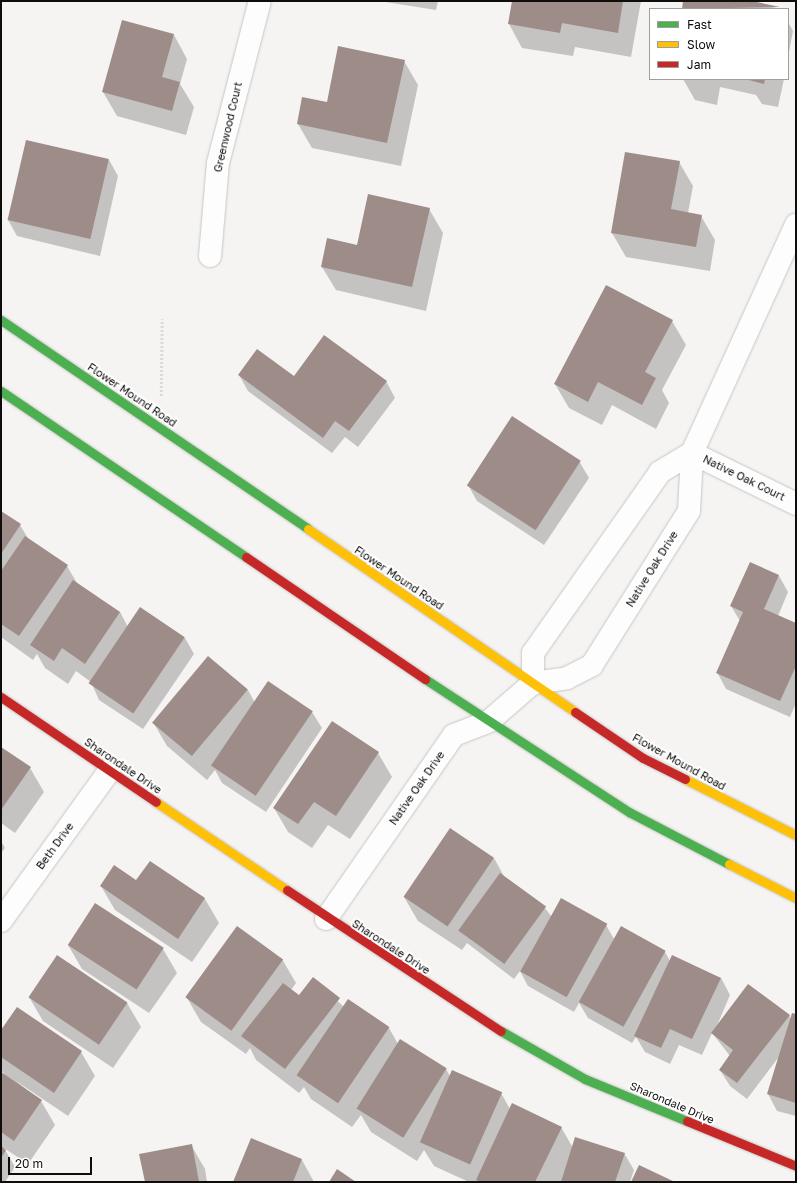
<!DOCTYPE html>
<style>
body{margin:0}
#map{position:relative;width:797px;height:1183px;overflow:hidden;background:#f6f4f2;font-family:"Golos Text",sans-serif}
div>[style]{position:absolute}
[style*='--x']{left:calc(var(--x)*1px);top:calc(var(--y)*1px);width:calc(var(--w)*1px);rotate:calc(var(--a)*1deg)}
.shadow>*{inset:0;background:#0003}
.building>*{inset:0;background:#9e8c89;transform-origin:0 0}
.path>*{height:2.5px;margin-top:-1.25px;transform-origin:0;background:repeating-linear-gradient(90deg,#d9d9d8 0 2px,transparent 0 4px)}
.roads{filter:drop-shadow(0 0 1px #c7c6c4) drop-shadow(0 0 1px #c7c6c4)}
.street>*{height:22px;margin:-11px;padding:0 11px;transform-origin:11px;border-radius:11px;background:#fefdfd}
.fast>*{height:9px;margin:-4.5px;padding:0 4.5px;transform-origin:4.5px;border-radius:4.5px;background:#4caf50}
.slow>*{height:9px;margin:-4.5px;padding:0 4.5px;transform-origin:4.5px;border-radius:4.5px;background:#ffc107}
.jam>*{height:9px;margin:-4.5px;padding:0 4.5px;transform-origin:4.5px;border-radius:4.5px;background:#c62828}
span{translate:-50% -50%;white-space:nowrap;text-align:center;line-height:1.15;-webkit-text-stroke:4px #fff;paint-order:stroke}
.street-label{font-size:11px;color:#0e0d0c}
.frame{position:absolute;inset:0;border:2px solid #0e0d0c;pointer-events:none}
.legend{position:absolute;left:649px;top:8px;width:140px;height:72px;box-sizing:border-box;background:#fff;border:1px solid #9f9e9e;margin:0;padding:5px 7px;list-style:none;font-size:12px;color:#0e0d0c}
.legend li{display:flex;align-items:center;gap:8px;height:20px}
.legend b{width:20px;border:1px solid #9f9e9e}
.scale{position:absolute;left:8px;top:1157px;width:84px;height:18px;box-sizing:border-box;border:2px solid #0e0d0c;border-top:0;padding-left:5px;font-size:12px;line-height:14px;white-space:nowrap;color:#0e0d0c;-webkit-text-stroke:3px #fff;paint-order:stroke}
</style>
<div id="map">
<div class="shadow">
<div style="clip-path:polygon(379px 1px,438px 1px,436px 10px)"></div>
<div style="clip-path:polygon(513px 1px,641px 1px,631px 57px,575px 47px,573px 56px,522px 48px,509px 24px)"></div>
<div style="clip-path:polygon(684px 1px,747px 1px,780px 9px,683px 9px)"></div>
<div style="clip-path:polygon(788px 22px,793px 31px,788px 57px)"></div>
<div style="clip-path:polygon(174px 35px,187px 59px,180px 84px,194px 107px,186px 135px,117px 116px,103px 92px)"></div>
<div style="clip-path:polygon(404px 61px,418px 85px,401px 166px,312px 148px,298px 124px)"></div>
<div style="clip-path:polygon(683px 79px,784px 79px,778px 107px,762px 104px,756px 95px,720px 87px,717px 105px,695px 100px)"></div>
<div style="clip-path:polygon(27px 141px,109px 160px,118px 176px,100px 256px,17px 236px,8px 220px)"></div>
<div style="clip-path:polygon(679px 162px,693px 186px,688px 213px,701px 216px,715px 240px,710px 271px,626px 257px,612px 233px)"></div>
<div style="clip-path:polygon(429px 209px,443px 233px,426px 311px,336px 290px,322px 267px)"></div>
<div style="clip-path:polygon(672px 321px,686px 345px,662px 390px,669px 403px,656px 429px,612px 405px,602px 425px,569px 408px,555px 384px)"></div>
<div style="clip-path:polygon(239px 375px,386px 381px,395px 398px,358px 447px,345px 437px,332px 453px,248px 391px)"></div>
<div style="clip-path:polygon(579px 461px,589px 478px,544px 545px,477px 501px,468px 485px)"></div>
<div style="clip-path:polygon(1px 512px,20px 525px,29px 540px,67px 566px,78px 585px,120px 612px,128px 627px,185px 638px,194px 654px,143px 729px,99px 700px,91px 682px,76px 671px,68px 684px,45px 668px,37px 654px,33px 660px,1px 637px)"></div>
<div style="clip-path:polygon(779px 576px,788px 592px,778px 616px,796px 624px,796px 703px,790px 717px,726px 689px,717px 672px,740px 621px,731px 606px)"></div>
<div style="clip-path:polygon(248px 690px,255px 703px,312px 712px,322px 728px,266px 812px,222px 783px,215px 770px,207px 780px,167px 746px,153px 722px)"></div>
<div style="clip-path:polygon(1px 748px,30px 768px,44px 792px,15px 833px,1px 823px)"></div>
<div style="clip-path:polygon(378px 753px,392px 777px,350px 839px,328px 825px,312px 848px,288px 832px,274px 808px)"></div>
<div style="clip-path:polygon(1px 841px,5px 848px,1px 853px)"></div>
<div style="clip-path:polygon(494px 858px,505px 878px,545px 908px,551px 916px,606px 925px,614px 939px,665px 952px,670px 961px,721px 978px,730px 995px,716px 1028px,789px 1015px,791px 1019px,796px 1015px,796px 1116px,777px 1111px,768px 1094px,778px 1058px,747px 1099px,730px 1086px,720px 1070px,730px 1056px,712px 1033px,702px 1055px,679px 1045px,670px 1064px,645px 1052px,636px 1037px,632px 1043px,588px 1018px,579px 1003px,574px 1012px,528px 986px,520px 971px,514px 979px,467px 943px,462px 950px,418px 921px,404px 897px)"></div>
<div style="clip-path:polygon(150px 862px,205px 899px,219px 923px,192px 962px,115px 910px,101px 886px,137px 882px)"></div>
<div style="clip-path:polygon(68px 945px,163px 949px,177px 973px,149px 1013px,82px 969px)"></div>
<div style="clip-path:polygon(282px 959px,296px 983px,291px 990px,299px 996px,313px 978px,344px 1007px,389px 1028px,398px 1044px,446px 1069px,450px 1076px,501px 1093px,510px 1109px,561px 1127px,573px 1148px,624px 1153px,634px 1170px,630px 1182px,469px 1182px,434px 1166px,424px 1150px,417px 1161px,371px 1132px,361px 1115px,352px 1127px,311px 1099px,304px 1087px,299px 1093px,256px 1060px,250px 1048px,246px 1054px,201px 1022px,187px 998px)"></div>
<div style="clip-path:polygon(29px 997px,127px 1003px,141px 1027px,113px 1068px,43px 1021px)"></div>
<div style="clip-path:polygon(17px 1008px,81px 1052px,95px 1076px,68px 1116px,16px 1081px,41px 1101px,55px 1125px,28px 1164px,4px 1148px,15px 1167px,5px 1182px,1px 1182px,1px 1073px,5px 1076px,1px 1069px,1px 1032px)"></div>
<div style="clip-path:polygon(191px 1145px,205px 1169px,207px 1182px,146px 1182px)"></div>
<div style="clip-path:polygon(302px 1160px,314px 1182px,235px 1182px)"></div>
</div>
<div class="building">
<div style="clip-path:polygon(512px 1px,623px 1px,618px 33px,562px 23px,560px 33px,508px 24px)"></div>
<div style="clip-path:polygon(683px 1px,752px 1px,780px 7px,682px 9px)"></div>
<div style="clip-path:polygon(122px 20px,174px 34px,162px 77px,180px 82px,172px 111px,102px 92px)"></div>
<div style="clip-path:polygon(338px 46px,405px 60px,387px 143px,297px 124px,302px 97px,327px 102px)"></div>
<div style="clip-path:polygon(745px 79px,765px 79px,764px 84px)"></div>
<div style="left:26px;top:140px;width:85px;height:82px;rotate:13deg"></div>
<div style="clip-path:polygon(625px 152px,680px 161px,671px 209px,702px 215px,696px 247px,611px 233px)"></div>
<div style="clip-path:polygon(368px 194px,430px 208px,412px 287px,321px 267px,327px 238px,357px 245px)"></div>
<div style="clip-path:polygon(606px 285px,673px 320px,645px 372px,656px 378px,642px 405px,598px 382px,588px 402px,554px 384px)"></div>
<div style="clip-path:polygon(324px 335px,387px 381px,349px 431px,335px 421px,323px 438px,238px 375px,257px 349px,294px 376px)"></div>
<div style="left:512px;top:416px;width:82px;height:83px;rotate:33deg"></div>
<div style="clip-path:polygon(1px 511px,21px 524px,1px 554px)"></div>
<div style="clip-path:polygon(25px 536px,68px 565px,19px 636px,1px 624px,1px 571px)"></div>
<div style="clip-path:polygon(750px 562px,779px 575px,764px 609px,796px 623px,796px 666px,780px 701px,716px 673px,743px 612px,730px 606px)"></div>
<div style="clip-path:polygon(73px 580px,120px 612px,85px 664px,62px 648px,54px 661px,30px 645px)"></div>
<div style="left:140px;top:607px;width:54px;height:92px;rotate:34deg"></div>
<div style="left:208px;top:656px;width:52px;height:87px;rotate:40deg"></div>
<div style="left:268px;top:681px;width:54px;height:102px;rotate:34deg"></div>
<div style="clip-path:polygon(332px 721px,379px 752px,336px 816px,314px 802px,298px 824px,273px 808px)"></div>
<div style="clip-path:polygon(1px 747px,31px 767px,1px 810px)"></div>
<div style="left:450px;top:828px;width:53px;height:83px;rotate:34deg"></div>
<div style="clip-path:polygon(150px 861px,205px 898px,178px 939px,100px 886px,114px 865px,136px 880px)"></div>
<div style="left:500px;top:873px;width:57px;height:71px;rotate:36deg"></div>
<div style="left:561px;top:898px;width:53px;height:84px;rotate:29deg"></div>
<div style="left:95px;top:903px;width:82px;height:50px;rotate:33deg"></div>
<div style="left:237px;top:926px;width:57px;height:88px;rotate:36deg"></div>
<div style="left:621px;top:926px;width:51px;height:87px;rotate:29deg"></div>
<div style="left:57px;top:955px;width:85px;height:51px;rotate:34deg"></div>
<div style="clip-path:polygon(672px 955px,721px 978px,692px 1039px,670px 1029px,661px 1048px,634px 1036px)"></div>
<div style="clip-path:polygon(313px 977px,340px 998px,285px 1069px,241px 1036px,283px 983px,299px 995px)"></div>
<div style="clip-path:polygon(748px 984px,790px 1015px,737px 1083px,719px 1070px,733px 1050px,711px 1033px)"></div>
<div style="left:348px;top:999px;width:50px;height:92px;rotate:34deg"></div>
<div style="clip-path:polygon(17px 1007px,82px 1051px,54px 1093px,1px 1057px,1px 1030px)"></div>
<div style="clip-path:polygon(792px 1013px,796px 1014px,796px 1103px,767px 1094px)"></div>
<div style="left:400px;top:1039px;width:55px;height:82px;rotate:32deg"></div>
<div style="left:452px;top:1070px;width:55px;height:79px;rotate:24deg"></div>
<div style="clip-path:polygon(1px 1072px,42px 1100px,14px 1141px,1px 1132px)"></div>
<div style="clip-path:polygon(512px 1103px,562px 1127px,535px 1182px,481px 1182px,476px 1180px)"></div>
<div style="clip-path:polygon(575px 1137px,625px 1153px,615px 1182px,561px 1182px)"></div>
<div style="clip-path:polygon(251px 1138px,302px 1159px,293px 1182px,233px 1182px)"></div>
<div style="clip-path:polygon(192px 1144px,199px 1182px,145px 1182px,139px 1154px)"></div>
<div style="clip-path:polygon(1px 1146px,6px 1150px,1px 1158px)"></div>
<div style="clip-path:polygon(639px 1165px,675px 1182px,631px 1182px)"></div>
<div style="clip-path:polygon(337px 1169px,356px 1182px,329px 1182px)"></div>
</div>
<div class="path">
<div style="--x:161;--y:396;--w:77;--a:-89.3"></div>
</div>
<div class="roads">
<div class="street">
<div style="--x:210;--y:256;--w:93;--a:-85.1"></div>
<div style="--x:218;--y:163;--w:167;--a:-75.5"></div>
<div style="--x:692;--y:453;--w:116;--a:26.1"></div>
<div style="--x:533;--y:683;--w:30;--a:-90"></div>
<div style="--x:533;--y:653;--w:221;--a:-54.9"></div>
<div style="--x:660;--y:472;--w:37;--a:-31"></div>
<div style="--x:326;--y:919;--w:224;--a:-55.2"></div>
<div style="--x:454;--y:735;--w:36;--a:-21"></div>
<div style="--x:488;--y:722;--w:60;--a:-40.9"></div>
<div style="--x:533;--y:683;--w:34;--a:-8"></div>
<div style="--x:567;--y:678;--w:28;--a:-27"></div>
<div style="--x:592;--y:665;--w:182;--a:-57.8"></div>
<div style="--x:689;--y:511;--w:58;--a:-87"></div>
<div style="--x:692;--y:453;--w:251;--a:-65.5"></div>
<div style="--x:1;--y:921;--w:185;--a:-54.2"></div>
</div>
<div class="fast">
<div style="--x:1;--y:320;--w:371;--a:34.2"></div>
<div style="--x:1;--y:391;--w:296;--a:34.1"></div>
<div style="--x:425;--y:679;--w:244;--a:33.1"></div>
<div style="--x:629;--y:812;--w:113;--a:27.5"></div>
<div style="--x:501;--y:1031;--w:97;--a:29.7"></div>
<div style="--x:585;--y:1079;--w:110;--a:22.4"></div>
</div>
<div class="slow">
<div style="--x:308;--y:529;--w:324;--a:34.4"></div>
<div style="--x:685;--y:779;--w:124;--a:26.8"></div>
<div style="--x:156;--y:802;--w:158;--a:33.9"></div>
<div style="--x:729;--y:864;--w:75;--a:26.9"></div>
</div>
<div class="jam">
<div style="--x:246;--y:557;--w:217;--a:34.3"></div>
<div style="--x:1;--y:697;--w:187;--a:34.1"></div>
<div style="--x:575;--y:712;--w:82;--a:34.1"></div>
<div style="--x:643;--y:758;--w:47;--a:26.6"></div>
<div style="--x:287;--y:890;--w:256;--a:33.4"></div>
<div style="--x:687;--y:1121;--w:118;--a:22.4"></div>
</div>
</div>
<div class="street-label">
<span style="left:228px;top:127px;rotate:-77deg">Greenwood Court</span>
<span style="left:132px;top:395px;rotate:34deg">Flower Mound Road</span>
<span style="left:744px;top:478px;rotate:26deg">Native Oak Court</span>
<span style="left:652px;top:569px;rotate:-58deg">Native Oak Drive</span>
<span style="left:399px;top:578px;rotate:34deg">Flower Mound Road</span>
<span style="left:679px;top:762px;rotate:29deg">Flower Mound Road</span>
<span style="left:123px;top:766px;rotate:34deg">Sharondale Drive</span>
<span style="left:417px;top:788px;rotate:-55deg">Native Oak Drive</span>
<span style="left:55px;top:846px;rotate:-54deg">Beth Drive</span>
<span style="left:391px;top:947px;rotate:33deg">Sharondale Drive</span>
<span style="left:672px;top:1103px;rotate:23deg">Sharondale Drive</span>
</div>
<div class="frame"></div>
<ul class="legend">
<li><b style="height:5px;background:#4caf50"></b>Fast</li>
<li><b style="height:5px;background:#ffc107"></b>Slow</li>
<li><b style="height:5px;background:#c62828"></b>Jam</li>
</ul>
<div class="scale">20 m</div>
</div>
